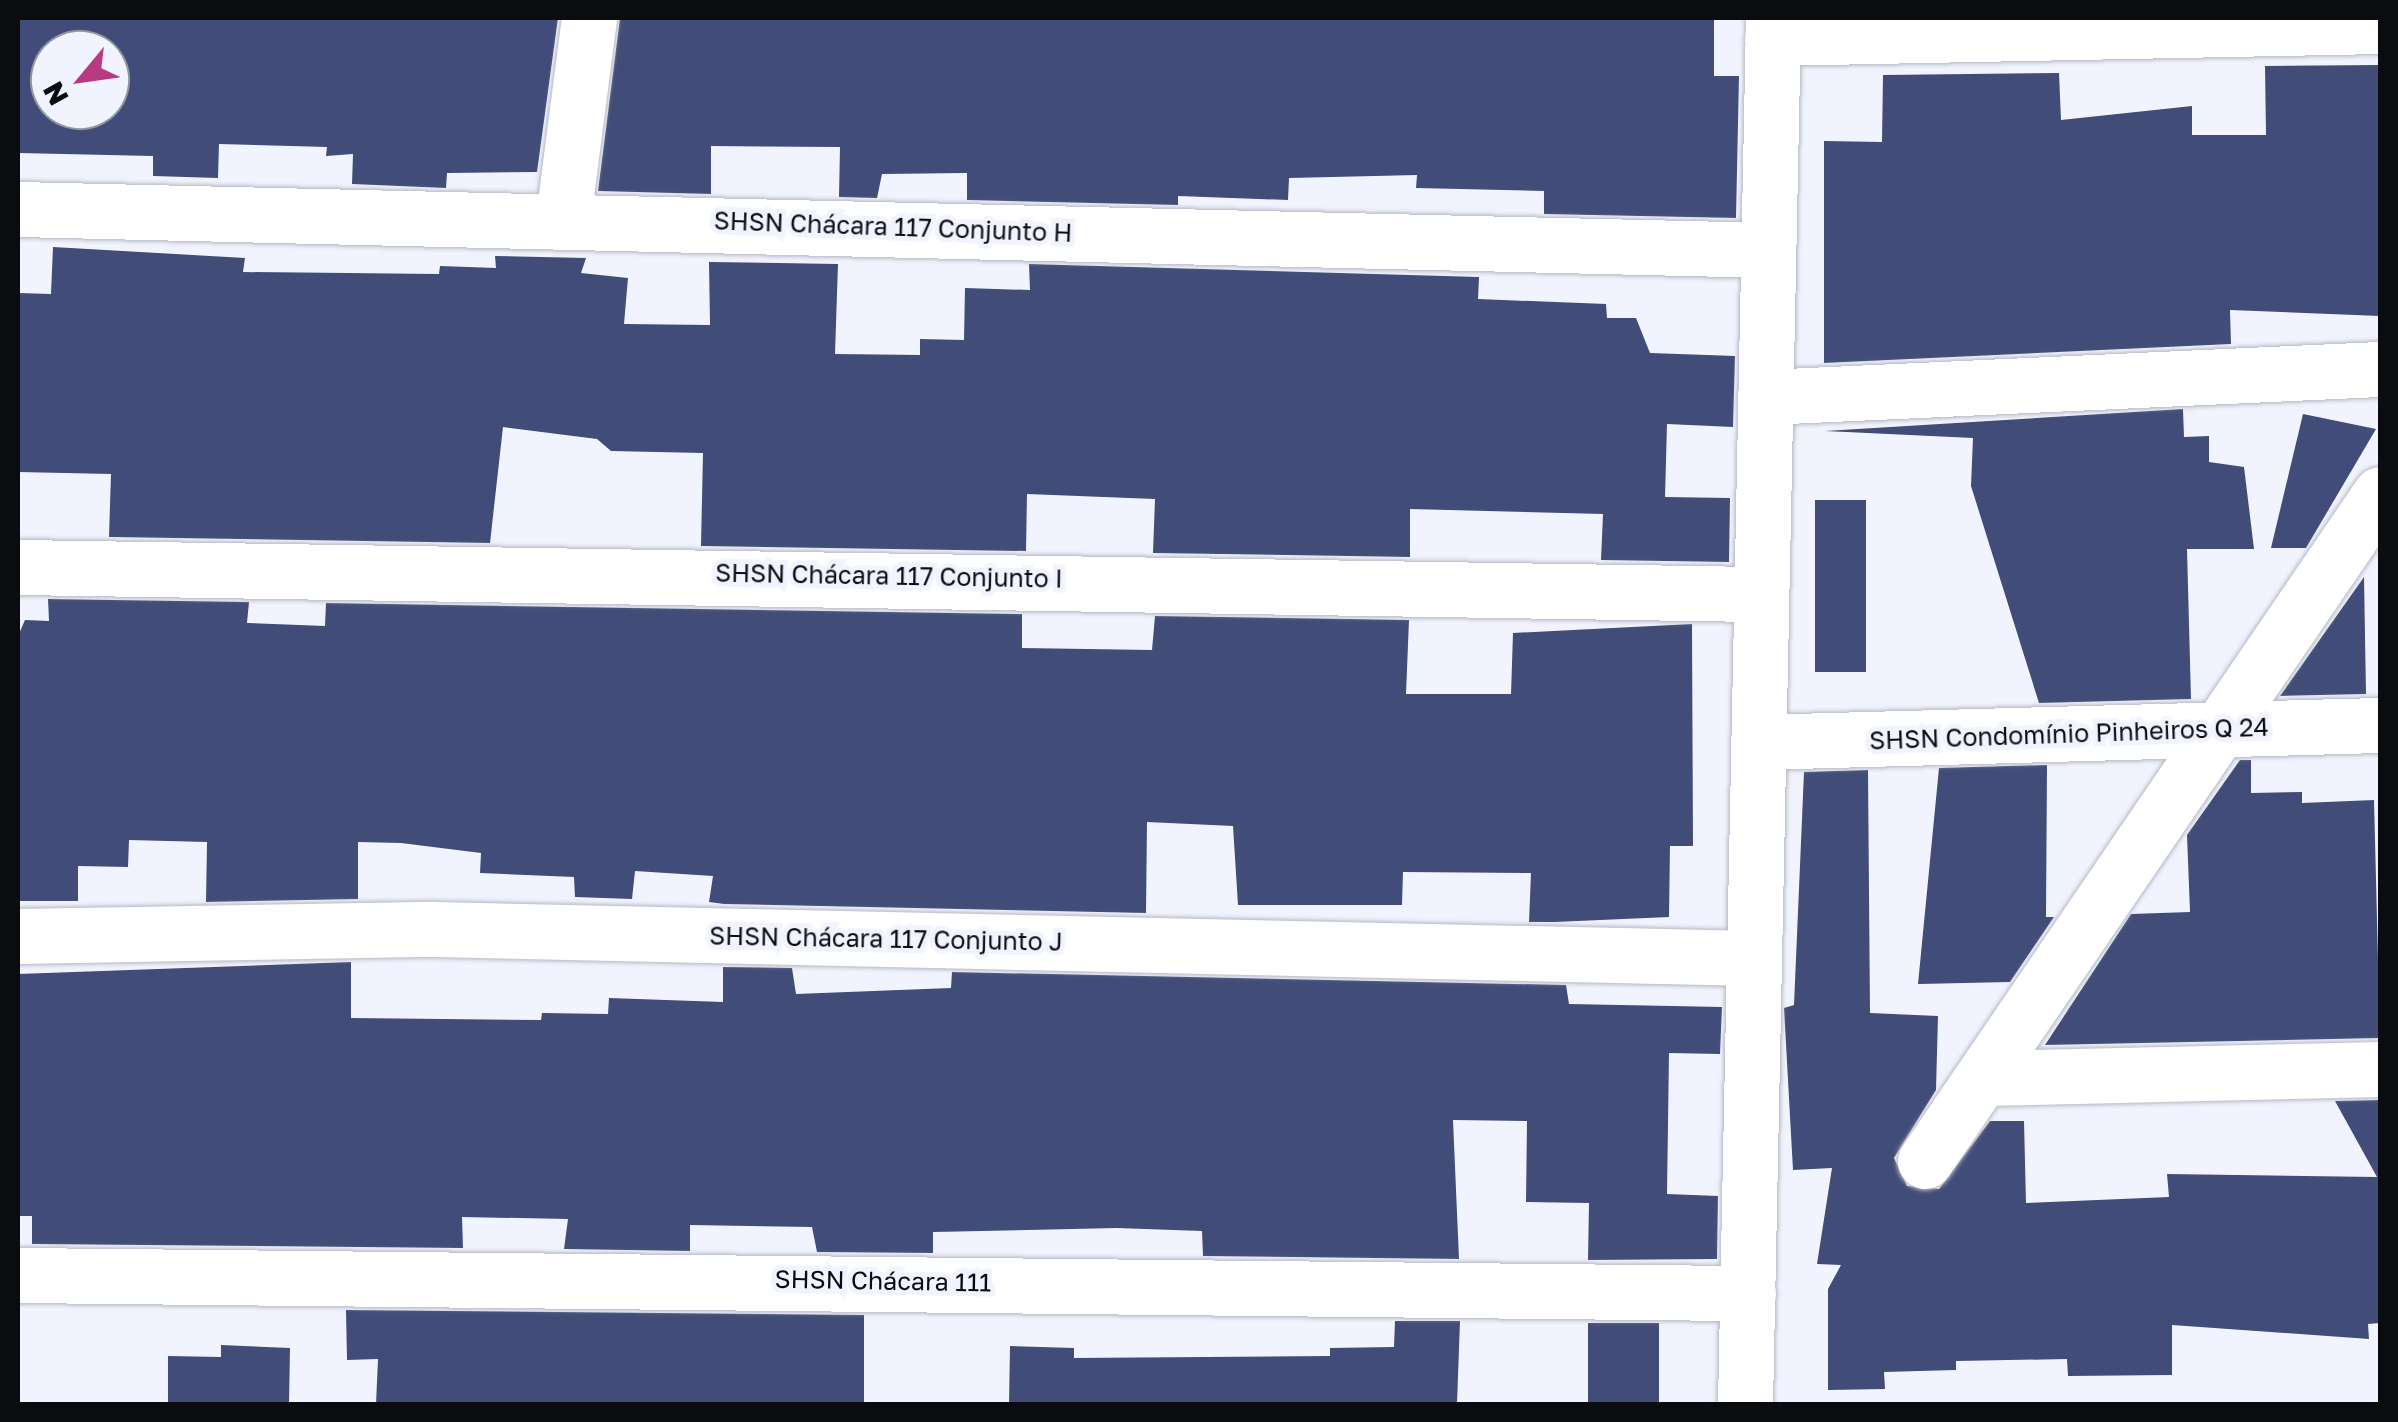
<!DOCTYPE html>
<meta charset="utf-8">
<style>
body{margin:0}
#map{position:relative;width:2398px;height:1422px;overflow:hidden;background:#f1f4ff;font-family:"Golos Text",sans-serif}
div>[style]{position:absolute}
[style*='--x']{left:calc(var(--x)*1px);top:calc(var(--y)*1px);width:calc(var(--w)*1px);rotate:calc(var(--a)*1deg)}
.building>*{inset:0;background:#414c78;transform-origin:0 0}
.roads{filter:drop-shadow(0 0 2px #b5b8c2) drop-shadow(0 0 2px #b5b8c2)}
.minor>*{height:55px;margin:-27.5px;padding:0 27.5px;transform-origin:27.5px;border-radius:27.5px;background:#fff}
span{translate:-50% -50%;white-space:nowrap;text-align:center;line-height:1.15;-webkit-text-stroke:10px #f1f4ff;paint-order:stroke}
.street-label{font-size:25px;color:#0b0c0f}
.frame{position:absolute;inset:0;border:20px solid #0b0c0f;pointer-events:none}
.north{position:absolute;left:30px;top:30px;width:100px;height:100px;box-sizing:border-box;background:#f1f4ff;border:2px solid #95979f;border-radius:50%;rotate:241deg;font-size:28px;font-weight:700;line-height:40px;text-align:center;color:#0b0c0f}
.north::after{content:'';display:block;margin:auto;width:35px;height:45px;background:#b93983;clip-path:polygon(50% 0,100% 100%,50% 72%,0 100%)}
</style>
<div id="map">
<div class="building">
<div style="clip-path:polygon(evenodd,18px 18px,558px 18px,537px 172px,447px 173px,446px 188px,352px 184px,353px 154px,326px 156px,327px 147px,219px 144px,218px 178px,153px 176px,153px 156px,18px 153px,18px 18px,50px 50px,110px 50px,110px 110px,50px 110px,50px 50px)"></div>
<div style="clip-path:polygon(620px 18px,1714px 18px,1714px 76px,1739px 76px,1736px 218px,1544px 214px,1544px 191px,1416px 188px,1417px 175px,1289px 178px,1288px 200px,1178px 196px,1178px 205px,967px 200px,967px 173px,882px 174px,877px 198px,839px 197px,840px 147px,711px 146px,711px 194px,598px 191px)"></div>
<div style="clip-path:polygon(2380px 65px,2380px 316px,2230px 310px,2231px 344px,1824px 363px,1824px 141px,1882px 142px,1883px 75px,2059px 73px,2061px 120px,2192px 106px,2192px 135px,2266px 135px,2265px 66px)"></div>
<div style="clip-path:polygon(53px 247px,245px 258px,243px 272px,439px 274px,440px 266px,496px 268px,495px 256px,586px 258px,581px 273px,628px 278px,624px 324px,710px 325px,709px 262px,838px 264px,835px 354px,920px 355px,920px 339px,964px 340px,965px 288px,1030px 290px,1029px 264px,1479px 277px,1478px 299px,1606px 304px,1607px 318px,1636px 318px,1650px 353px,1735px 356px,1733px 427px,1667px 424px,1665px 497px,1730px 498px,1729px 562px,1601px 560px,1603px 514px,1410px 509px,1410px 557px,1153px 553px,1155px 499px,1027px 494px,1026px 551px,701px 546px,703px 453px,611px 451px,597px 439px,503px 427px,490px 543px,109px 537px,111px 474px,18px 472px,18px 293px,51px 294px)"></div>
<div style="clip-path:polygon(2183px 409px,2184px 437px,2209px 436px,2209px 462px,2244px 467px,2254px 549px,2187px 549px,2191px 699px,2039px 703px,1971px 486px,1973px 438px,1825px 431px)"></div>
<div style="clip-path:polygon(2303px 414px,2376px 429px,2306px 548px,2271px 548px)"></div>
<div style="left:1815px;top:500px;width:51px;height:172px"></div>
<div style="clip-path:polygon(2364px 577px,2366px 694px,2280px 696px)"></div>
<div style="clip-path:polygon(48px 599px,249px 602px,247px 623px,325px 626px,326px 603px,1022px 614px,1022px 648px,1152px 650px,1155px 616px,1409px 620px,1406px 694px,1511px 694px,1513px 633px,1692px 624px,1693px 846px,1670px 846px,1669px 917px,1555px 922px,1529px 922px,1531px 873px,1403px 872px,1402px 905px,1238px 905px,1233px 826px,1147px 822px,1146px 913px,724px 904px,709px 902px,713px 876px,635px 871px,632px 899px,575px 897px,574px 877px,480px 873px,481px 853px,401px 843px,358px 842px,358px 899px,206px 902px,207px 842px,129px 840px,128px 867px,78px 866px,78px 901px,18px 901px,18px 636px,25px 620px,49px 621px)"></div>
<div style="clip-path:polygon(2240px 760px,2251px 760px,2251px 793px,2302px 792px,2302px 803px,2374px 800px,2380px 1038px,2045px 1045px,2131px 914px,2190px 912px,2187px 835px)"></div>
<div style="clip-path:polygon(2047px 765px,2046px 917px,2054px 917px,2010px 982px,1918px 984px,1939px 768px)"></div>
<div style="clip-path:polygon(1868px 770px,1870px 1013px,1938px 1016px,1936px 1090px,1894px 1158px,1907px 1186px,1939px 1189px,1990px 1121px,2024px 1121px,2026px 1203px,2169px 1197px,2167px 1174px,2377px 1177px,2335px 1101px,2380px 1100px,2380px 1323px,2368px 1324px,2369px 1339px,2172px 1325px,2172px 1375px,2068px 1376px,2067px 1359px,1956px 1361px,1956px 1370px,1884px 1372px,1885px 1389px,1828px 1390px,1828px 1289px,1841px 1265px,1817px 1264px,1832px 1168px,1793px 1170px,1784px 1008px,1794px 1005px,1804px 772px)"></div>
<div style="clip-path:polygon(351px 962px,351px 1018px,541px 1020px,542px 1013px,608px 1014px,609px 998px,723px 1002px,723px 967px,792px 968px,796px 994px,951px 988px,952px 972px,1566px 985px,1569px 1004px,1722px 1007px,1720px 1054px,1669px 1053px,1667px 1194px,1718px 1196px,1717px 1259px,1588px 1260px,1589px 1203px,1526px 1202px,1527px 1121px,1453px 1120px,1459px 1259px,1203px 1256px,1202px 1231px,1117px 1228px,933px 1232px,933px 1253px,817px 1252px,812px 1227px,690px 1225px,690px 1251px,564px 1249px,568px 1219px,462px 1217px,463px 1248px,32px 1244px,32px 1216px,18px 1216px,18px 974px)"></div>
<div style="clip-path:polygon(346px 1310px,864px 1315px,864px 1404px,376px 1404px,378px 1359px,347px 1360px)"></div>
<div style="clip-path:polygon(1395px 1321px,1460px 1321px,1457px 1404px,1009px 1404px,1010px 1346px,1074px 1348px,1074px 1358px,1330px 1356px,1330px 1348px,1394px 1347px)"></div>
<div style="left:1588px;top:1323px;width:71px;height:81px"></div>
<div style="clip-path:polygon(221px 1345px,290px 1348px,289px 1404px,168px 1404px,168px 1356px,221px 1357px)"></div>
</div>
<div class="roads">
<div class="minor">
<div style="--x:1772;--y:38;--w:608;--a:-1.13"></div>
<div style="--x:18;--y:209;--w:1750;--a:1.34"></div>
<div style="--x:563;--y:218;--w:202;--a:-82.6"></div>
<div style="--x:1765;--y:397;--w:616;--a:-2.61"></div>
<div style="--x:18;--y:567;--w:1743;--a:0.89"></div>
<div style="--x:1758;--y:742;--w:622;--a:-1.57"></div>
<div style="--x:18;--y:936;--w:416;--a:-1"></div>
<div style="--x:434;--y:929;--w:1320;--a:1.26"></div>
<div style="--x:1986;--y:1078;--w:394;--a:-1.3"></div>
<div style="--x:1925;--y:1161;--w:807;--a:-55.7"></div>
<div style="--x:18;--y:1275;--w:1730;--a:0.6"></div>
<div style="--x:1745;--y:1404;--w:1386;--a:-88.84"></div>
</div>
</div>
<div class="street-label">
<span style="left:893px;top:227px;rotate:2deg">SHSN Chácara 117 Conjunto H</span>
<span style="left:889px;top:576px;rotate:1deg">SHSN Chácara 117 Conjunto I</span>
<span style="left:2069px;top:734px;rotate:-2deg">SHSN Condomínio Pinheiros Q 24</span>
<span style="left:886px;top:939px;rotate:1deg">SHSN Chácara 117 Conjunto J</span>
<span style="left:883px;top:1281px;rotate:1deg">SHSN Chácara 111</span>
</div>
<div class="frame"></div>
<div class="north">N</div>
</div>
